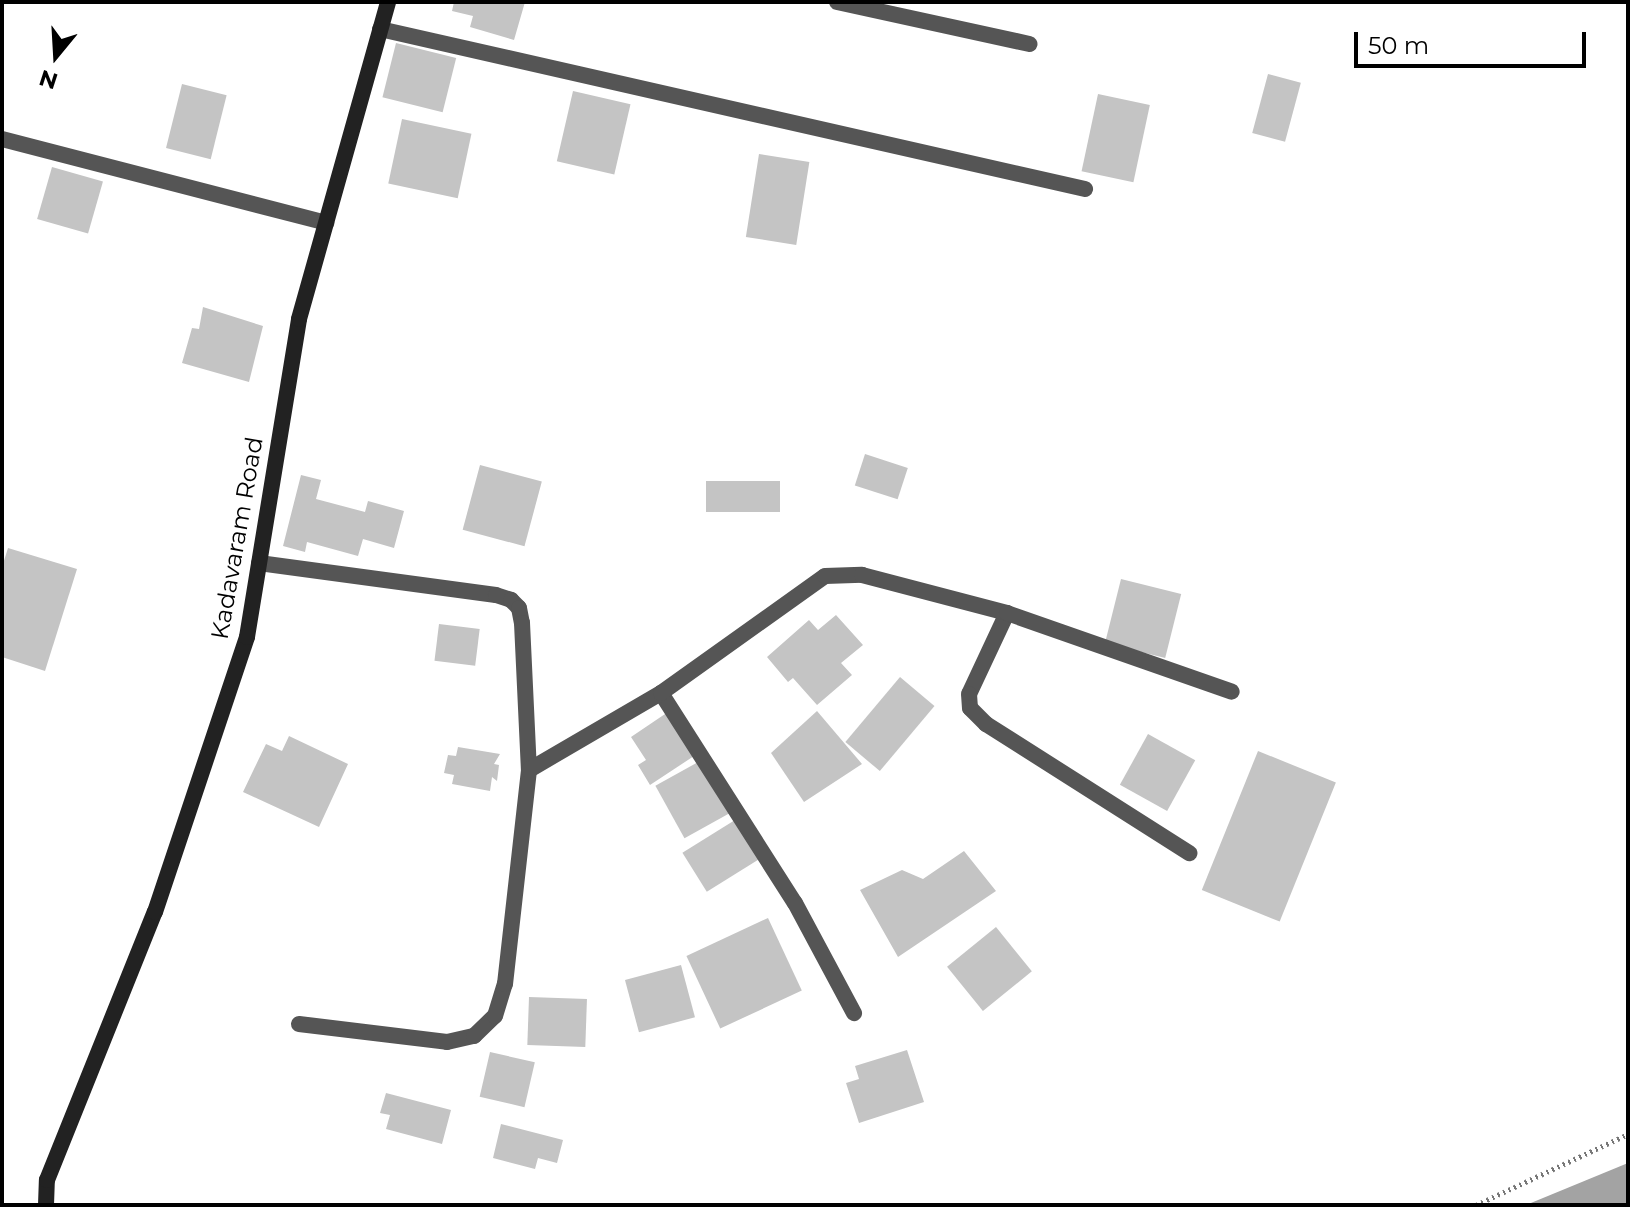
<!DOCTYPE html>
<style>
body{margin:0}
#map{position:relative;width:1630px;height:1207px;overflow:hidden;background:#fff;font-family:Montserrat,sans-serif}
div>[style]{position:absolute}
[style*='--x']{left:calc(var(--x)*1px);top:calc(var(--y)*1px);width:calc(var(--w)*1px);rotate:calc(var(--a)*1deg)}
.water>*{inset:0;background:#a3a3a3}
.building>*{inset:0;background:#c4c4c4;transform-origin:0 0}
.path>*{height:5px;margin-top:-2.5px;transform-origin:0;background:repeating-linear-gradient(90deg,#777 0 2px,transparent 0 6px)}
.street>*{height:16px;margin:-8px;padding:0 8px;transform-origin:8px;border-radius:8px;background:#555}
.secondary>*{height:16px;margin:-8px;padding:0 8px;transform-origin:8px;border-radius:8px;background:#222}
span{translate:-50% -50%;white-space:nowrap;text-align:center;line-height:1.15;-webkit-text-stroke:6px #fff;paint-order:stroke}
.street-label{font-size:24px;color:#000}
.frame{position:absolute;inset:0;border:4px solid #000;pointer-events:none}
.north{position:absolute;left:16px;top:16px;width:80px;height:80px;-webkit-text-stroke:6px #fff;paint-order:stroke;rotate:198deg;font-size:22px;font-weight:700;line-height:32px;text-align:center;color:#000}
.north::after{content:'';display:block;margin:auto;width:28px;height:36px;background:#000;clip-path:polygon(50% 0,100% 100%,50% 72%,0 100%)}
.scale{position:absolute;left:1354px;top:32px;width:232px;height:36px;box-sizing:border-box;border:4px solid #000;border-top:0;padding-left:10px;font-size:24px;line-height:28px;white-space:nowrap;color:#000;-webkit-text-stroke:6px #fff;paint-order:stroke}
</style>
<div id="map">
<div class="water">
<div style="clip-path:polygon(1628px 1163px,1628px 1205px,1526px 1205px)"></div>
</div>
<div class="building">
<div style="clip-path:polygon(454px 2px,525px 2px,514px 40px,470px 27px,473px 16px,452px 11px)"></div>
<div style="left:396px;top:43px;width:62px;height:56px;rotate:14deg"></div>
<div style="left:1268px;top:74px;width:34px;height:61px;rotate:15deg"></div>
<div style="left:182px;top:84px;width:46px;height:66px;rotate:14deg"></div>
<div style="left:573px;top:91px;width:59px;height:72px;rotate:13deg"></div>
<div style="left:1098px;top:94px;width:53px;height:79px;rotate:12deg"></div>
<div style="left:402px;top:119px;width:71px;height:66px;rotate:12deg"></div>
<div style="left:759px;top:154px;width:51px;height:84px;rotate:9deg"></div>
<div style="left:52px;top:167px;width:53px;height:54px;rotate:16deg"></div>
<div style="clip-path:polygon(203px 307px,263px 326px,249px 382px,182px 363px,192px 328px,199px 329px)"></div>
<div style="left:865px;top:454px;width:45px;height:33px;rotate:18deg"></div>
<div style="left:480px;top:465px;width:64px;height:67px;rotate:15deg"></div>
<div style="clip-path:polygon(301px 475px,321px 480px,316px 499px,365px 512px,368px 501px,404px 511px,394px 548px,363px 539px,358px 556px,307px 542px,305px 552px,283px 546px)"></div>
<div style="left:706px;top:481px;width:74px;height:31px"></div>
<div style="clip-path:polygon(8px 548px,77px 569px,45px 671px,2px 657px,2px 567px)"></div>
<div style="left:1121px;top:579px;width:62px;height:66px;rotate:14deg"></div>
<div style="clip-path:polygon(836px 615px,863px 645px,841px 663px,852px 675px,817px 705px,793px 678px,788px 682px,767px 657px,809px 620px,818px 630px)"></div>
<div style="left:439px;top:624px;width:41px;height:37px;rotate:7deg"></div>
<div style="left:900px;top:677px;width:45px;height:85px;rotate:40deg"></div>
<div style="clip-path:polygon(817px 711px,862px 764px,804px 802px,771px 753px)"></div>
<div style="clip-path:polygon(668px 712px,694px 756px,650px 785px,638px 765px,646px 760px,631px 737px)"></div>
<div style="left:1148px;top:734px;width:54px;height:58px;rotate:29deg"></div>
<div style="clip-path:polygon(289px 736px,348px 764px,319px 827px,243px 792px,266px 744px,282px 751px)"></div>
<div style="clip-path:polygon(458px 747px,500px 754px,494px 764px,499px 765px,497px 781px,492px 777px,490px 791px,452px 784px,454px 775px,444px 773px,448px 755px,456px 756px)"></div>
<div style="left:1258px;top:751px;width:84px;height:150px;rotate:22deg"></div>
<div style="left:700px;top:761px;width:60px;height:51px;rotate:61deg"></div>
<div style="left:735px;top:820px;width:46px;height:62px;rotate:58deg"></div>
<div style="clip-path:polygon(964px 851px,996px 891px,898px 957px,860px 890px,902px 870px,923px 879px)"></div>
<div style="left:768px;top:918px;width:80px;height:90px;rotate:65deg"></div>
<div style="left:996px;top:927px;width:57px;height:63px;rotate:51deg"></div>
<div style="left:681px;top:965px;width:54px;height:58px;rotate:75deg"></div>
<div style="left:529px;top:997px;width:58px;height:48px;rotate:2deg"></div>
<div style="clip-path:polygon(907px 1050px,924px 1102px,859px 1123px,846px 1083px,859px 1079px,855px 1066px)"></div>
<div style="left:490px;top:1052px;width:46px;height:46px;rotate:13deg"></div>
<div style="clip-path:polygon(386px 1093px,451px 1110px,442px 1144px,386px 1129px,390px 1115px,380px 1113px)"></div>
<div style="clip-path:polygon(501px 1124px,563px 1140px,557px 1163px,538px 1158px,535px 1169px,493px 1158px)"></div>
</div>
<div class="path">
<div style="--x:1476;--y:1205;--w:168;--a:-25"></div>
</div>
<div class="street">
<div style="--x:837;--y:2;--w:197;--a:12.3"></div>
<div style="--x:380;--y:29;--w:723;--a:12.79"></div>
<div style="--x:2;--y:139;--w:335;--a:14.5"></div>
<div style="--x:259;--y:563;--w:239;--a:7.7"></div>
<div style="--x:496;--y:595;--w:16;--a:18"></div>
<div style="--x:511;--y:600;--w:11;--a:45"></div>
<div style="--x:519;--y:608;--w:15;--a:79"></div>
<div style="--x:522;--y:623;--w:147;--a:87.3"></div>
<div style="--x:1007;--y:613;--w:89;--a:115.1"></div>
<div style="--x:969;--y:694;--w:14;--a:86"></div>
<div style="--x:970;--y:708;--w:23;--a:45"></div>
<div style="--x:986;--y:724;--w:241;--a:32.4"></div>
<div style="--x:661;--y:693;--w:249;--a:57.5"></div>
<div style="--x:795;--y:903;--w:125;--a:61.8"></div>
<div style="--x:299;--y:1024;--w:149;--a:6.9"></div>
<div style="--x:447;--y:1042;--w:28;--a:-13"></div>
<div style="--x:474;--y:1036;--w:29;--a:-44"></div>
<div style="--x:495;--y:1016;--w:34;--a:-73"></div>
<div style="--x:505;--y:984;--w:215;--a:-83.6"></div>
<div style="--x:529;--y:770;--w:153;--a:-30.3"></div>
<div style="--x:661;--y:693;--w:201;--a:-35.5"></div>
<div style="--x:825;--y:576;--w:37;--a:-2"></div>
<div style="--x:862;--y:575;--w:150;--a:14.7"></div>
<div style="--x:1007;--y:613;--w:238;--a:19.3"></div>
</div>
<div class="secondary">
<div style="--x:46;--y:1205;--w:25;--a:-88"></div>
<div style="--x:47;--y:1180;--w:289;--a:-68.1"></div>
<div style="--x:155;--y:912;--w:290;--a:-71.5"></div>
<div style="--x:247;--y:637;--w:322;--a:-80.7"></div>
<div style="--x:299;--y:319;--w:329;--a:-74.3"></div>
</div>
<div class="street-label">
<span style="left:237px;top:538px;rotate:-80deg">Kadavaram Road</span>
</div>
<div class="frame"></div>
<div class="north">N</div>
<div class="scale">50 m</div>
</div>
